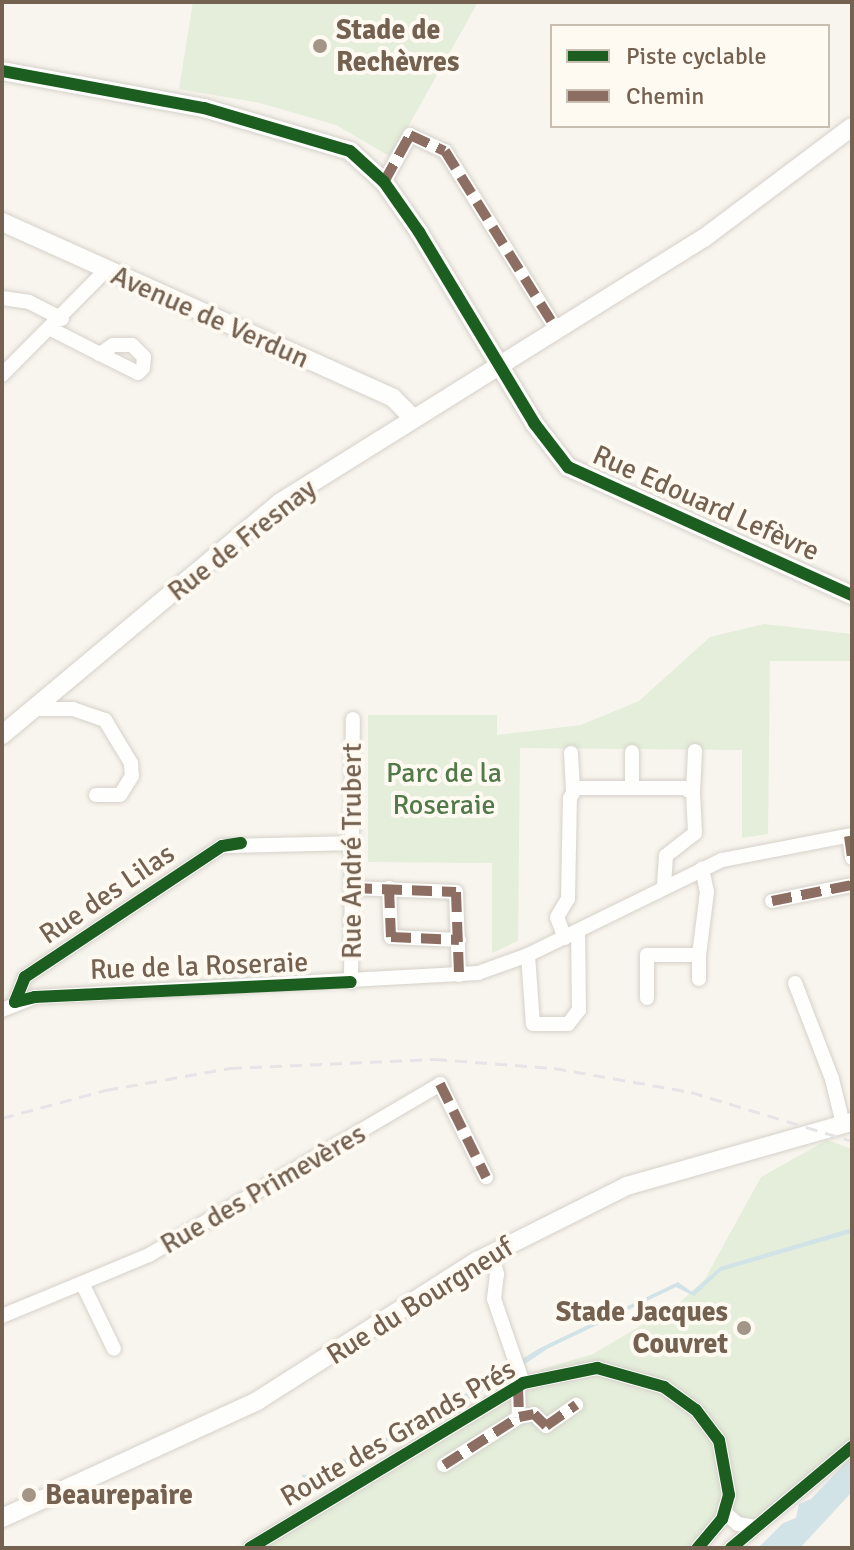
<!DOCTYPE html>
<meta charset="utf-8">
<style>
body{margin:0}
#map{position:relative;width:854px;height:1550px;overflow:hidden;background:#f8f5ee;font-family:Signika,sans-serif}
div>[style]{position:absolute}
[style*='--x']{left:calc(var(--x)*1px);top:calc(var(--y)*1px);width:calc(var(--w)*1px);rotate:calc(var(--a)*1deg)}
.green>*{inset:0;background:#e4eeda}
.water>*{inset:0;background:#d2e3e7}
.roads{filter:drop-shadow(0 0 2px #d5d1ca) drop-shadow(0 0 2px #d5d1ca)}
.street>*{height:14px;margin:-7px;padding:0 7px;transform-origin:7px;border-radius:7px;background:#fefefc}
.secondary>*{height:18px;margin:-9px;padding:0 9px;transform-origin:9px;border-radius:9px;background:#fefefc}
.rail>*{height:3px;margin-top:-1.5px;transform-origin:0;background:repeating-linear-gradient(90deg,#e6e4e6 0 12px,transparent 0 20px)}
.quiet>*{height:10px;margin-top:-5px;transform-origin:0;background:repeating-linear-gradient(90deg,#8d6e63 0 20px,transparent 0 30px)}
.cycleway>*{height:12px;margin:-6px;padding:0 6px;transform-origin:6px;border-radius:6px;background:#1b5e20}
.dots>*{width:22px;height:22px;translate:-50% -50%;box-sizing:border-box;border:4px solid #fefaf2;border-radius:50%}
span{translate:-50% -50%;white-space:nowrap;text-align:center;line-height:1.15;-webkit-text-stroke:8px #fefaf2;paint-order:stroke}
.poi-label{font-size:28px;color:#756150;font-weight:700}
.left{translate:0 -50%;text-align:left}
.right{translate:-100% -50%;text-align:right}
.street-label{font-size:28px;color:#756150}
.park-label{font-size:28px;color:#527949}
.frame{position:absolute;inset:0;border:4px solid #756150;pointer-events:none}
.legend{position:absolute;left:550px;top:24px;width:280px;height:104px;box-sizing:border-box;background:#fefaf2;border:2px solid #c7bdb1;margin:0;padding:10px 14px;list-style:none;font-size:24px;color:#756150}
.legend li{display:flex;align-items:center;gap:16px;height:40px}
.legend b{width:40px;border:2px solid #c7bdb1}
</style>
<div id="map">
<div class="green">
<div style="clip-path:polygon(193px 2px,478px 2px,391px 157px,336px 125px,260px 103px,179px 89px)"></div>
<div style="clip-path:polygon(764px 624px,852px 634px,852px 661px,770px 661px,768px 834px,742px 838px,742px 750px,520px 748px,518px 941px,492px 953px,492px 863px,368px 862px,368px 715px,497px 715px,497px 735px,581px 725px,639px 701px,710px 637px)"></div>
<div style="clip-path:polygon(827px 1140px,852px 1149px,852px 1439px,755px 1518px,712px 1519px,690px 1548px,263px 1548px,511px 1399px,542px 1369px,593px 1354px,679px 1303px,705px 1279px,761px 1177px)"></div>
</div>
<div class="water">
<div style="clip-path:polygon(852px 1228px,852px 1233px,721px 1271px,694px 1296px,676px 1287px,547px 1349px,493px 1386px,323px 1476px,307px 1481px,301px 1475px,315px 1474px,432px 1414px,540px 1348px,678px 1282px,692px 1292px,720px 1267px)"></div>
<div style="clip-path:polygon(852px 1456px,852px 1492px,800px 1548px,758px 1548px,783px 1523px,796px 1518px,799px 1504px,811px 1499px)"></div>
</div>
<div class="roads">
<div class="street">
<div style="--x:384;--y:182;--w:54;--a:-61"></div>
<div style="--x:410;--y:135;--w:38;--a:25"></div>
<div style="--x:445;--y:151;--w:208;--a:58"></div>
<div style="--x:2;--y:298;--w:27;--a:8"></div>
<div style="--x:29;--y:302;--w:37;--a:27"></div>
<div style="--x:51;--y:329;--w:55;--a:27"></div>
<div style="--x:100;--y:354;--w:42;--a:26.6"></div>
<div style="--x:138;--y:373;--w:7;--a:-45"></div>
<div style="--x:143;--y:368;--w:11;--a:-85"></div>
<div style="--x:144;--y:357;--w:17;--a:-135"></div>
<div style="--x:132;--y:345;--w:19;--a:180"></div>
<div style="--x:113;--y:345;--w:16;--a:145"></div>
<div style="--x:2;--y:375;--w:146;--a:-45.3"></div>
<div style="--x:31;--y:709;--w:42;--a:0"></div>
<div style="--x:73;--y:709;--w:34;--a:19"></div>
<div style="--x:105;--y:720;--w:50;--a:58.8"></div>
<div style="--x:131;--y:763;--w:13;--a:86"></div>
<div style="--x:132;--y:776;--w:22;--a:122"></div>
<div style="--x:120;--y:795;--w:24;--a:180"></div>
<div style="--x:571;--y:753;--w:37;--a:87"></div>
<div style="--x:632;--y:788;--w:36;--a:-90"></div>
<div style="--x:693;--y:793;--w:42;--a:-87.3"></div>
<div style="--x:849;--y:836;--w:22;--a:82"></div>
<div style="--x:352;--y:888;--w:104;--a:2.2"></div>
<div style="--x:456;--y:892;--w:83;--a:87.9"></div>
<div style="--x:389;--y:888;--w:49;--a:87.7"></div>
<div style="--x:391;--y:937;--w:68;--a:2.5"></div>
<div style="--x:772;--y:901;--w:82;--a:-11.3"></div>
<div style="--x:565;--y:938;--w:22;--a:-111"></div>
<div style="--x:557;--y:917;--w:21;--a:-59"></div>
<div style="--x:568;--y:899;--w:101;--a:-88.9"></div>
<div style="--x:570;--y:798;--w:12;--a:-59"></div>
<div style="--x:576;--y:788;--w:108;--a:0"></div>
<div style="--x:684;--y:788;--w:10;--a:29"></div>
<div style="--x:693;--y:793;--w:40;--a:87.1"></div>
<div style="--x:695;--y:833;--w:37;--a:142"></div>
<div style="--x:666;--y:856;--w:31;--a:94"></div>
<div style="--x:528;--y:955;--w:69;--a:85.9"></div>
<div style="--x:533;--y:1024;--w:35;--a:0"></div>
<div style="--x:568;--y:1024;--w:18;--a:-52"></div>
<div style="--x:579;--y:1010;--w:78;--a:-90.7"></div>
<div style="--x:699;--y:955;--w:24;--a:90"></div>
<div style="--x:351;--y:982;--w:263;--a:-89.6"></div>
<div style="--x:795;--y:983;--w:103;--a:68.9"></div>
<div style="--x:832;--y:1079;--w:46;--a:76.3"></div>
<div style="--x:647;--y:998;--w:43;--a:-90"></div>
<div style="--x:647;--y:955;--w:52;--a:0"></div>
<div style="--x:699;--y:955;--w:64;--a:-82.8"></div>
<div style="--x:707;--y:892;--w:24;--a:-102"></div>
<div style="--x:15;--y:1002;--w:27;--a:-68"></div>
<div style="--x:25;--y:977;--w:237;--a:-33.6"></div>
<div style="--x:222;--y:846;--w:130;--a:-1.3"></div>
<div style="--x:2;--y:1010;--w:35;--a:-22"></div>
<div style="--x:35;--y:997;--w:444;--a:-3.1"></div>
<div style="--x:478;--y:973;--w:53;--a:-19.8"></div>
<div style="--x:528;--y:955;--w:216;--a:-26.1"></div>
<div style="--x:722;--y:860;--w:132;--a:-10.9"></div>
<div style="--x:491;--y:1254;--w:21;--a:73"></div>
<div style="--x:497;--y:1274;--w:25;--a:97"></div>
<div style="--x:494;--y:1299;--w:89;--a:71"></div>
<div style="--x:82;--y:1283;--w:73;--a:64.1"></div>
<div style="--x:2;--y:1316;--w:159;--a:-22.5"></div>
<div style="--x:149;--y:1255;--w:338;--a:-30.4"></div>
<div style="--x:440;--y:1084;--w:104;--a:63.7"></div>
<div style="--x:518;--y:1387;--w:30;--a:88"></div>
<div style="--x:519;--y:1417;--w:15;--a:-11"></div>
<div style="--x:534;--y:1414;--w:17;--a:45"></div>
<div style="--x:546;--y:1426;--w:37;--a:-35"></div>
<div style="--x:444;--y:1465;--w:89;--a:-32.6"></div>
<div style="--x:724;--y:1512;--w:18;--a:41"></div>
<div style="--x:738;--y:1524;--w:17;--a:10"></div>
<div style="--x:250;--y:1548;--w:319;--a:-31.1"></div>
<div style="--x:523;--y:1383;--w:76;--a:-11.5"></div>
<div style="--x:597;--y:1368;--w:70;--a:15.8"></div>
<div style="--x:664;--y:1387;--w:39;--a:36"></div>
<div style="--x:696;--y:1410;--w:38;--a:53"></div>
<div style="--x:719;--y:1440;--w:56;--a:79.7"></div>
<div style="--x:729;--y:1495;--w:25;--a:106"></div>
<div style="--x:722;--y:1519;--w:38;--a:130"></div>
<div style="--x:731;--y:1548;--w:158;--a:-39.9"></div>
</div>
<div class="secondary">
<div style="--x:2;--y:71;--w:205;--a:10.4"></div>
<div style="--x:204;--y:108;--w:152;--a:16.4"></div>
<div style="--x:350;--y:151;--w:46;--a:42.4"></div>
<div style="--x:384;--y:182;--w:61;--a:55"></div>
<div style="--x:419;--y:232;--w:223;--a:58.9"></div>
<div style="--x:534;--y:423;--w:56;--a:52.3"></div>
<div style="--x:568;--y:467;--w:312;--a:24.3"></div>
<div style="--x:2;--y:222;--w:429;--a:24.2"></div>
<div style="--x:393;--y:398;--w:27;--a:45"></div>
<div style="--x:2;--y:735;--w:363;--a:-39.9"></div>
<div style="--x:281;--y:502;--w:499;--a:-32"></div>
<div style="--x:704;--y:238;--w:185;--a:-36.9"></div>
<div style="--x:2;--y:1518;--w:281;--a:-24.6"></div>
<div style="--x:257;--y:1401;--w:261;--a:-32.5"></div>
<div style="--x:477;--y:1261;--w:168;--a:-26.6"></div>
<div style="--x:627;--y:1186;--w:234;--a:-15.9"></div>
</div>
</div>
<div class="rail">
<div style="--x:2;--y:1118;--w:108;--a:-15.1"></div>
<div style="--x:106;--y:1090;--w:126;--a:-10.1"></div>
<div style="--x:230;--y:1068;--w:205;--a:-2.5"></div>
<div style="--x:435;--y:1059;--w:119;--a:4.3"></div>
<div style="--x:554;--y:1068;--w:139;--a:9.9"></div>
<div style="--x:691;--y:1092;--w:168;--a:16.9"></div>
</div>
<div class="quiet">
<div style="--x:384;--y:182;--w:54;--a:-61"></div>
<div style="--x:410;--y:135;--w:38;--a:25"></div>
<div style="--x:445;--y:151;--w:208;--a:58"></div>
<div style="--x:849;--y:836;--w:22;--a:82"></div>
<div style="--x:352;--y:888;--w:104;--a:2.2"></div>
<div style="--x:456;--y:892;--w:83;--a:87.9"></div>
<div style="--x:389;--y:888;--w:49;--a:87.7"></div>
<div style="--x:391;--y:937;--w:68;--a:2.5"></div>
<div style="--x:772;--y:901;--w:82;--a:-11.3"></div>
<div style="--x:440;--y:1084;--w:104;--a:63.7"></div>
<div style="--x:518;--y:1387;--w:30;--a:88"></div>
<div style="--x:519;--y:1417;--w:15;--a:-11"></div>
<div style="--x:534;--y:1414;--w:17;--a:45"></div>
<div style="--x:546;--y:1426;--w:37;--a:-35"></div>
<div style="--x:444;--y:1465;--w:89;--a:-32.6"></div>
</div>
<div class="cycleway">
<div style="--x:2;--y:71;--w:205;--a:10.4"></div>
<div style="--x:204;--y:108;--w:152;--a:16.4"></div>
<div style="--x:350;--y:151;--w:46;--a:42.4"></div>
<div style="--x:384;--y:182;--w:61;--a:55"></div>
<div style="--x:419;--y:232;--w:223;--a:58.9"></div>
<div style="--x:534;--y:423;--w:56;--a:52.3"></div>
<div style="--x:568;--y:467;--w:312;--a:24.3"></div>
<div style="--x:241;--y:843;--w:19;--a:171"></div>
<div style="--x:222;--y:846;--w:237;--a:146.4"></div>
<div style="--x:25;--y:977;--w:27;--a:112"></div>
<div style="--x:15;--y:1002;--w:21;--a:-14"></div>
<div style="--x:35;--y:997;--w:316;--a:-2.7"></div>
<div style="--x:250;--y:1548;--w:319;--a:-31.1"></div>
<div style="--x:523;--y:1383;--w:76;--a:-11.5"></div>
<div style="--x:597;--y:1368;--w:70;--a:15.8"></div>
<div style="--x:664;--y:1387;--w:39;--a:36"></div>
<div style="--x:696;--y:1410;--w:38;--a:53"></div>
<div style="--x:719;--y:1440;--w:56;--a:79.7"></div>
<div style="--x:729;--y:1495;--w:25;--a:106"></div>
<div style="--x:722;--y:1519;--w:38;--a:130"></div>
<div style="--x:731;--y:1548;--w:158;--a:-39.9"></div>
</div>
<div class="dots">
<div style="left:320px;top:46px;background:#a39587"></div>
<div style="left:744px;top:1328px;background:#a39587"></div>
<div style="left:29px;top:1495px;background:#a39587"></div>
</div>
<div class="poi-label">
<span class="left" style="left:336px;top:46px">Stade de<br>Rechèvres</span>
<span class="right" style="left:728px;top:1328px">Stade Jacques<br>Couvret</span>
<span class="left" style="left:45px;top:1495px">Beaurepaire</span>
</div>
<div class="street-label">
<span style="left:210px;top:317px;rotate:24deg">Avenue de Verdun</span>
<span style="left:706px;top:503px;rotate:24deg">Rue Edouard Lefèvre</span>
<span style="left:242px;top:540px;rotate:-38deg">Rue de Fresnay</span>
<span style="left:352px;top:851px;rotate:-90deg">Rue André Trubert</span>
<span style="left:107px;top:894px;rotate:-34deg">Rue des Lilas</span>
<span style="left:199px;top:966px;rotate:-2deg">Rue de la Roseraie</span>
<span style="left:263px;top:1189px;rotate:-30deg">Rue des Primevères</span>
<span style="left:420px;top:1301px;rotate:-32deg">Rue du Bourgneuf</span>
<span style="left:398px;top:1433px;rotate:-30deg">Route des Grands Prés</span>
</div>
<div class="park-label">
<span style="left:444px;top:789px">Parc de la<br>Roseraie</span>
</div>
<div class="frame"></div>
<ul class="legend">
<li><b style="height:10px;background:#1b5e20"></b>Piste cyclable</li>
<li><b style="height:10px;background:#8d6e63"></b>Chemin</li>
</ul>
</div>
